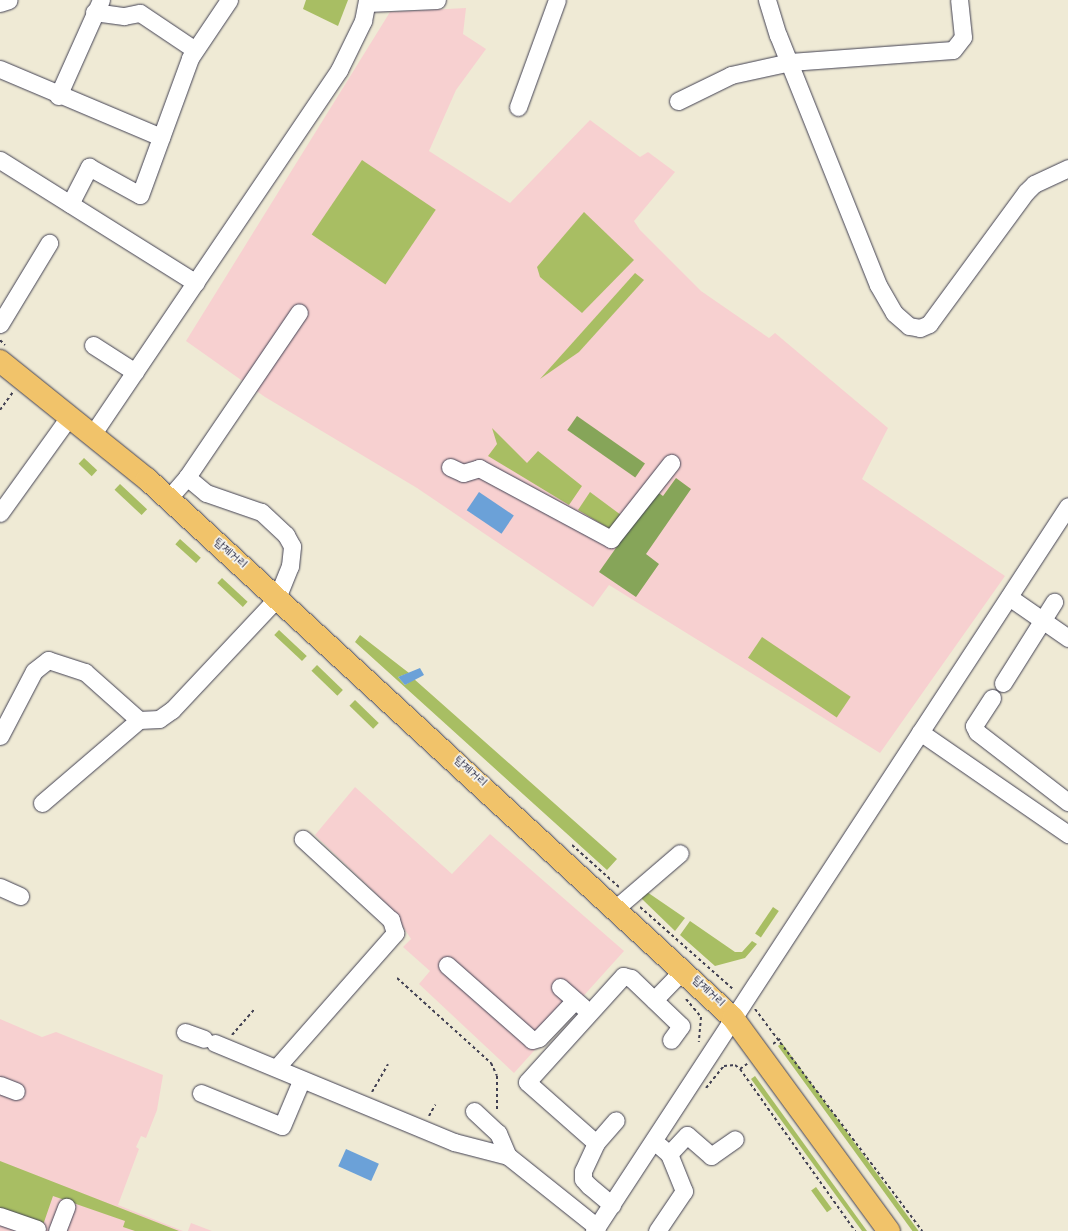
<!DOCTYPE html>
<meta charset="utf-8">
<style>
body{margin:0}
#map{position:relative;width:1068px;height:1231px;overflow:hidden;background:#efead5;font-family:"Gochi Hand","Poor Story",sans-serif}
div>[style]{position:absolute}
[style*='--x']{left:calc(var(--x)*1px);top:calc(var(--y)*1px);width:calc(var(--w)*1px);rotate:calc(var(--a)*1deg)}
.built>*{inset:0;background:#f7d0d0}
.green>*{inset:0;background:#a8be63;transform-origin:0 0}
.forest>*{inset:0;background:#86a559;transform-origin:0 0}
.water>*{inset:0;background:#6ba1d8;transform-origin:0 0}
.path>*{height:2px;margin-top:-1px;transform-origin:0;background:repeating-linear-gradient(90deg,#414052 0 3px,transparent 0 6px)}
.roads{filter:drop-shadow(0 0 1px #414052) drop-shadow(0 0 1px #414052)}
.minor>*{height:17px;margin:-8.5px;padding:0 8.5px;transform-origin:8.5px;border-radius:8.5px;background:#fff}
.major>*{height:22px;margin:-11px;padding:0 11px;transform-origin:11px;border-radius:11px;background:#f1c36a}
span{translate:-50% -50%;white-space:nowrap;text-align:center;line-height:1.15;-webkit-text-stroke:3.5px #f6f6f2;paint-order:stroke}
.street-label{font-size:12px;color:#22223b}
</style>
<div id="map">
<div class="built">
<div style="clip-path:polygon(466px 8px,463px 34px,486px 49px,456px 90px,429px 151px,510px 203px,590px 120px,640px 157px,648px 152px,675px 172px,634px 221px,640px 230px,701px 291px,769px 338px,775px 333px,888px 428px,862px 479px,1005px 576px,880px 753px,609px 585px,593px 607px,417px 488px,265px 397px,186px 341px,390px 12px)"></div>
<div style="clip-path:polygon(355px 787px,452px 874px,490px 834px,624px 951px,514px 1073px,419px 984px,430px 971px,403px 947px,411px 939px,390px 907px,315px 835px)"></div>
<div style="clip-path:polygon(0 1019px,42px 1037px,56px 1032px,163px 1075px,157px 1110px,146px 1138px,141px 1136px,136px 1147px,139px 1149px,118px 1205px,183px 1231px,0 1231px)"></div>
<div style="clip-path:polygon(191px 1223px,212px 1231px,188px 1231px)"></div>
</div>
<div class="green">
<div style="clip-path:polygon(306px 0,348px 0,338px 26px,303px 9px)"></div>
<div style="left:362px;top:160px;width:89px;height:90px;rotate:34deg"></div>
<div style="clip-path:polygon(584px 212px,634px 260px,582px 313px,540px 277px,537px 267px)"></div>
<div style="clip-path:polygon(635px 273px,644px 280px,579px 352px,540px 379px)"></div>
<div style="clip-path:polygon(492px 428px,527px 463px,538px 451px,582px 486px,569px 505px,488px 456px,497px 444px)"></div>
<div style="left:84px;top:458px;width:18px;height:8px;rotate:43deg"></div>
<div style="left:120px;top:484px;width:37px;height:8px;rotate:43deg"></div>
<div style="clip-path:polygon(590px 492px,625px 518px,615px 532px,578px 510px)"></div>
<div style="left:180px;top:539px;width:28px;height:7px;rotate:42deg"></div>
<div style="left:222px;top:578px;width:35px;height:7px;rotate:43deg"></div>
<div style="left:279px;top:630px;width:38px;height:7px;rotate:43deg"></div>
<div style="clip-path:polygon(360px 635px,409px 673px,398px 677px,405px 685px,414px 679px,617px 859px,607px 870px,355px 642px)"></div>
<div style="left:762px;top:637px;width:107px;height:25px;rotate:34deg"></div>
<div style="left:317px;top:665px;width:36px;height:8px;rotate:44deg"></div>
<div style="left:355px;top:700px;width:33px;height:8px;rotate:44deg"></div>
<div style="clip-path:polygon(647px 892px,685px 918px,675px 931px,642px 899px,641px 895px)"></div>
<div style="left:773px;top:907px;width:7px;height:32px;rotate:34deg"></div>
<div style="clip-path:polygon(690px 921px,735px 952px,742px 952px,752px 941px,757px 944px,745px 958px,715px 966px,680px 935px)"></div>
<div style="left:782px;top:1043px;width:233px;height:5px;rotate:54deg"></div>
<div style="clip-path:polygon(755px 1076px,867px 1231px,862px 1231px,751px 1079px)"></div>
<div style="clip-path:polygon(0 1161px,179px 1231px,135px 1231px,123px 1227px,125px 1221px,53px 1196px,43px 1225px,0 1210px)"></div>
<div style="left:816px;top:1187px;width:27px;height:6px;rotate:54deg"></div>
</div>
<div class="forest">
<div style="left:577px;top:416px;width:83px;height:17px;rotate:35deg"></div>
<div style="clip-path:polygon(676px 478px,691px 489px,646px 554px,659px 564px,636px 597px,599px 572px,656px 491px,663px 496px)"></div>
</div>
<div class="water">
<div style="left:479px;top:492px;width:42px;height:22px;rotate:34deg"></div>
<div style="clip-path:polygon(420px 668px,424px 675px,405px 685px,398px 677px)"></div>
<div style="left:346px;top:1149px;width:36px;height:19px;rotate:24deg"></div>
</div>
<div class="path">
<div style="--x:0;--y:340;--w:7;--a:45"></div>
<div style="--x:0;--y:410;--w:22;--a:-54"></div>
<div style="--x:572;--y:845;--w:63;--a:41.8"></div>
<div style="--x:640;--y:907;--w:125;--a:41.4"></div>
<div style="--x:397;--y:978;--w:127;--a:42.1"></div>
<div style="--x:491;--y:1063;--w:14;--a:65"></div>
<div style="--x:497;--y:1076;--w:36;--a:90"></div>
<div style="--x:686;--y:999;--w:23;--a:50"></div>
<div style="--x:701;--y:1017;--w:25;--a:95"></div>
<div style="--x:755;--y:1009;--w:278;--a:53"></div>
<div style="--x:232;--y:1035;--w:35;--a:-49"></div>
<div style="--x:773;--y:1044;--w:9;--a:-36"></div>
<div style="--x:740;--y:1069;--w:9;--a:-36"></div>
<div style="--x:706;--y:1088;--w:28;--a:-51"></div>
<div style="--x:724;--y:1066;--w:11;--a:-5"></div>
<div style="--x:735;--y:1065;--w:6;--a:39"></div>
<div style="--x:740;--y:1069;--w:199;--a:54.6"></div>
<div style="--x:372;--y:1092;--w:32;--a:-60"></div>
<div style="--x:429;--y:1116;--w:13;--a:-61"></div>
</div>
<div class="roads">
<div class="minor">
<div style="--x:767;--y:0;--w:37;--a:73"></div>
<div style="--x:778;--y:35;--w:269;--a:68.2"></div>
<div style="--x:878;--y:285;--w:32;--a:60"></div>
<div style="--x:894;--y:313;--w:20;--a:41"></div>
<div style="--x:909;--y:326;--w:11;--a:10"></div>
<div style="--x:920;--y:328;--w:10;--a:-24"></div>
<div style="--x:929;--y:324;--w:164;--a:-53.7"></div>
<div style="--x:1026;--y:192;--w:11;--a:-45"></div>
<div style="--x:1034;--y:184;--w:38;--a:-25"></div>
<div style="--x:0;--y:3;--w:9;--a:-18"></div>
<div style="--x:367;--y:3;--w:70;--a:-2.5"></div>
<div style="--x:94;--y:12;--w:30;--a:8"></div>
<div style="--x:124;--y:16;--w:16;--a:-11"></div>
<div style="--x:140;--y:13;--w:66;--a:33.9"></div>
<div style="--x:0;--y:69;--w:175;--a:22.9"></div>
<div style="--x:58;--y:96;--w:105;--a:-65.9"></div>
<div style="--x:678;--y:101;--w:59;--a:-26.1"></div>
<div style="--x:731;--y:75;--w:60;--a:-12.4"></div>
<div style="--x:790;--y:62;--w:163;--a:-4.2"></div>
<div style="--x:953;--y:50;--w:16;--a:-52"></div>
<div style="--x:963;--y:37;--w:37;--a:-96"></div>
<div style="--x:518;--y:107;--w:114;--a:-70"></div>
<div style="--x:0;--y:160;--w:231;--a:32.1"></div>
<div style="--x:70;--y:204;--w:42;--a:-62.8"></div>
<div style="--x:89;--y:167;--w:58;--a:28.8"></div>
<div style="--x:140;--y:195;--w:146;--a:-69.9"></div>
<div style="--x:190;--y:58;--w:70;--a:-56.1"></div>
<div style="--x:0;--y:324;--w:95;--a:-58.8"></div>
<div style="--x:93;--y:345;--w:50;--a:32.7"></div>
<div style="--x:92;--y:435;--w:441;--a:-55.9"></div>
<div style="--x:339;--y:70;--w:55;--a:-63.9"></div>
<div style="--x:363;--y:21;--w:21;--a:-79"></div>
<div style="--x:450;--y:467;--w:14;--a:25"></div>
<div style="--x:463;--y:473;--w:17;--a:-17"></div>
<div style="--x:479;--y:468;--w:150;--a:28.3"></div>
<div style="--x:611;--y:539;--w:97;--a:-51.7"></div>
<div style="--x:168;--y:499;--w:29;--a:-49"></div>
<div style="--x:187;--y:477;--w:199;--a:-55.8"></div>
<div style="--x:0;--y:513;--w:118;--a:-54.3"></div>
<div style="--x:1009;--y:597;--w:72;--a:34.8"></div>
<div style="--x:1003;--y:683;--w:96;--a:-57.8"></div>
<div style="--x:992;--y:698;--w:33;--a:123"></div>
<div style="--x:974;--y:726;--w:7;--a:63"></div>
<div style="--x:977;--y:732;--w:115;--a:37.6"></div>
<div style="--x:920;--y:732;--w:180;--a:34.6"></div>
<div style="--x:0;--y:736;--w:73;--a:-62.4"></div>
<div style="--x:34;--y:671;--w:18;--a:-38"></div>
<div style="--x:48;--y:660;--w:39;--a:18"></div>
<div style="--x:85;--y:672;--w:72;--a:41.6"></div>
<div style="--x:139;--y:720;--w:20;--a:-3"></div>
<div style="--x:159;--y:719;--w:16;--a:-35"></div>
<div style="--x:172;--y:710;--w:154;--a:-46.8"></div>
<div style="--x:277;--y:598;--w:35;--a:-68"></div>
<div style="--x:290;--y:566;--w:20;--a:-84"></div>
<div style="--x:292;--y:546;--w:13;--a:-119"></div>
<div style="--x:286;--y:535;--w:34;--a:-137"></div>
<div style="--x:261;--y:512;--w:58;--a:-160.9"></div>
<div style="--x:206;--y:493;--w:25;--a:-140"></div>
<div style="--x:42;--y:803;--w:128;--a:-40.6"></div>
<div style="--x:0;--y:887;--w:22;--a:24"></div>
<div style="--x:616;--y:908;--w:84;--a:-40.7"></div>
<div style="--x:447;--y:965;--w:113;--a:41.4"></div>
<div style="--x:532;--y:1040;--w:7;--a:-16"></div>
<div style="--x:539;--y:1038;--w:52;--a:-46.5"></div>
<div style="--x:560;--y:987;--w:30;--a:41"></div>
<div style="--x:654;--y:1000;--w:42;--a:-46"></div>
<div style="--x:185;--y:1032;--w:20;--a:20"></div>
<div style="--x:215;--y:1043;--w:259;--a:22.5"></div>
<div style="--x:454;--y:1142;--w:56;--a:14.5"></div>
<div style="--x:277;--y:1067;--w:179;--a:-48.6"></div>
<div style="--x:395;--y:933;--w:14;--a:-107"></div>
<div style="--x:391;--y:920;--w:120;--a:-137.4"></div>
<div style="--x:0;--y:1085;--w:17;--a:21"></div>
<div style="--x:201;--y:1093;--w:87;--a:22.2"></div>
<div style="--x:282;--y:1126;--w:49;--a:-67.1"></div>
<div style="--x:474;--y:1111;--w:33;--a:43"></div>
<div style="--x:498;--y:1133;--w:25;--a:67"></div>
<div style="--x:508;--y:1156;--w:114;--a:38.6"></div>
<div style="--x:654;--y:1141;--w:20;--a:41"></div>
<div style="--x:669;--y:1154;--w:40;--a:68"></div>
<div style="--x:684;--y:1191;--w:48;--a:124"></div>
<div style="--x:596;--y:1143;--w:92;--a:-138.5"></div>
<div style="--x:527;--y:1082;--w:143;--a:-47.8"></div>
<div style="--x:623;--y:976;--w:8;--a:14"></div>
<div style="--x:631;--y:978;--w:69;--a:43.8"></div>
<div style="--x:681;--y:1026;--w:17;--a:126"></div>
<div style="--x:669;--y:1154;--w:26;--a:-47"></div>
<div style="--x:687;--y:1135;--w:32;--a:41"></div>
<div style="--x:711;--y:1156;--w:29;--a:-35"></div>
<div style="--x:612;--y:1205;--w:30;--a:-140"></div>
<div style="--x:589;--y:1186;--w:9;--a:-131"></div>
<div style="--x:583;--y:1179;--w:8;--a:-90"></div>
<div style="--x:583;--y:1171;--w:31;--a:-65"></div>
<div style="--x:596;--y:1143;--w:30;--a:-49"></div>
<div style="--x:0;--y:1216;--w:39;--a:19"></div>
<div style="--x:57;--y:1231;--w:26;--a:-69"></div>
<div style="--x:594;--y:1231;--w:866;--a:-56.82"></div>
</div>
<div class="major">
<div style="--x:0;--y:361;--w:189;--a:38.8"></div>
<div style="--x:147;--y:479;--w:796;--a:42.61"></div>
<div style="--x:733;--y:1018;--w:264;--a:53.8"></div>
</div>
</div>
<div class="street-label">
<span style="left:229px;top:555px;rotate:42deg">탑제거리</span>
<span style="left:469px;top:773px;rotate:43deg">탑제거리</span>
<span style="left:707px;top:993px;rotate:44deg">탑제거리</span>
</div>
</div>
